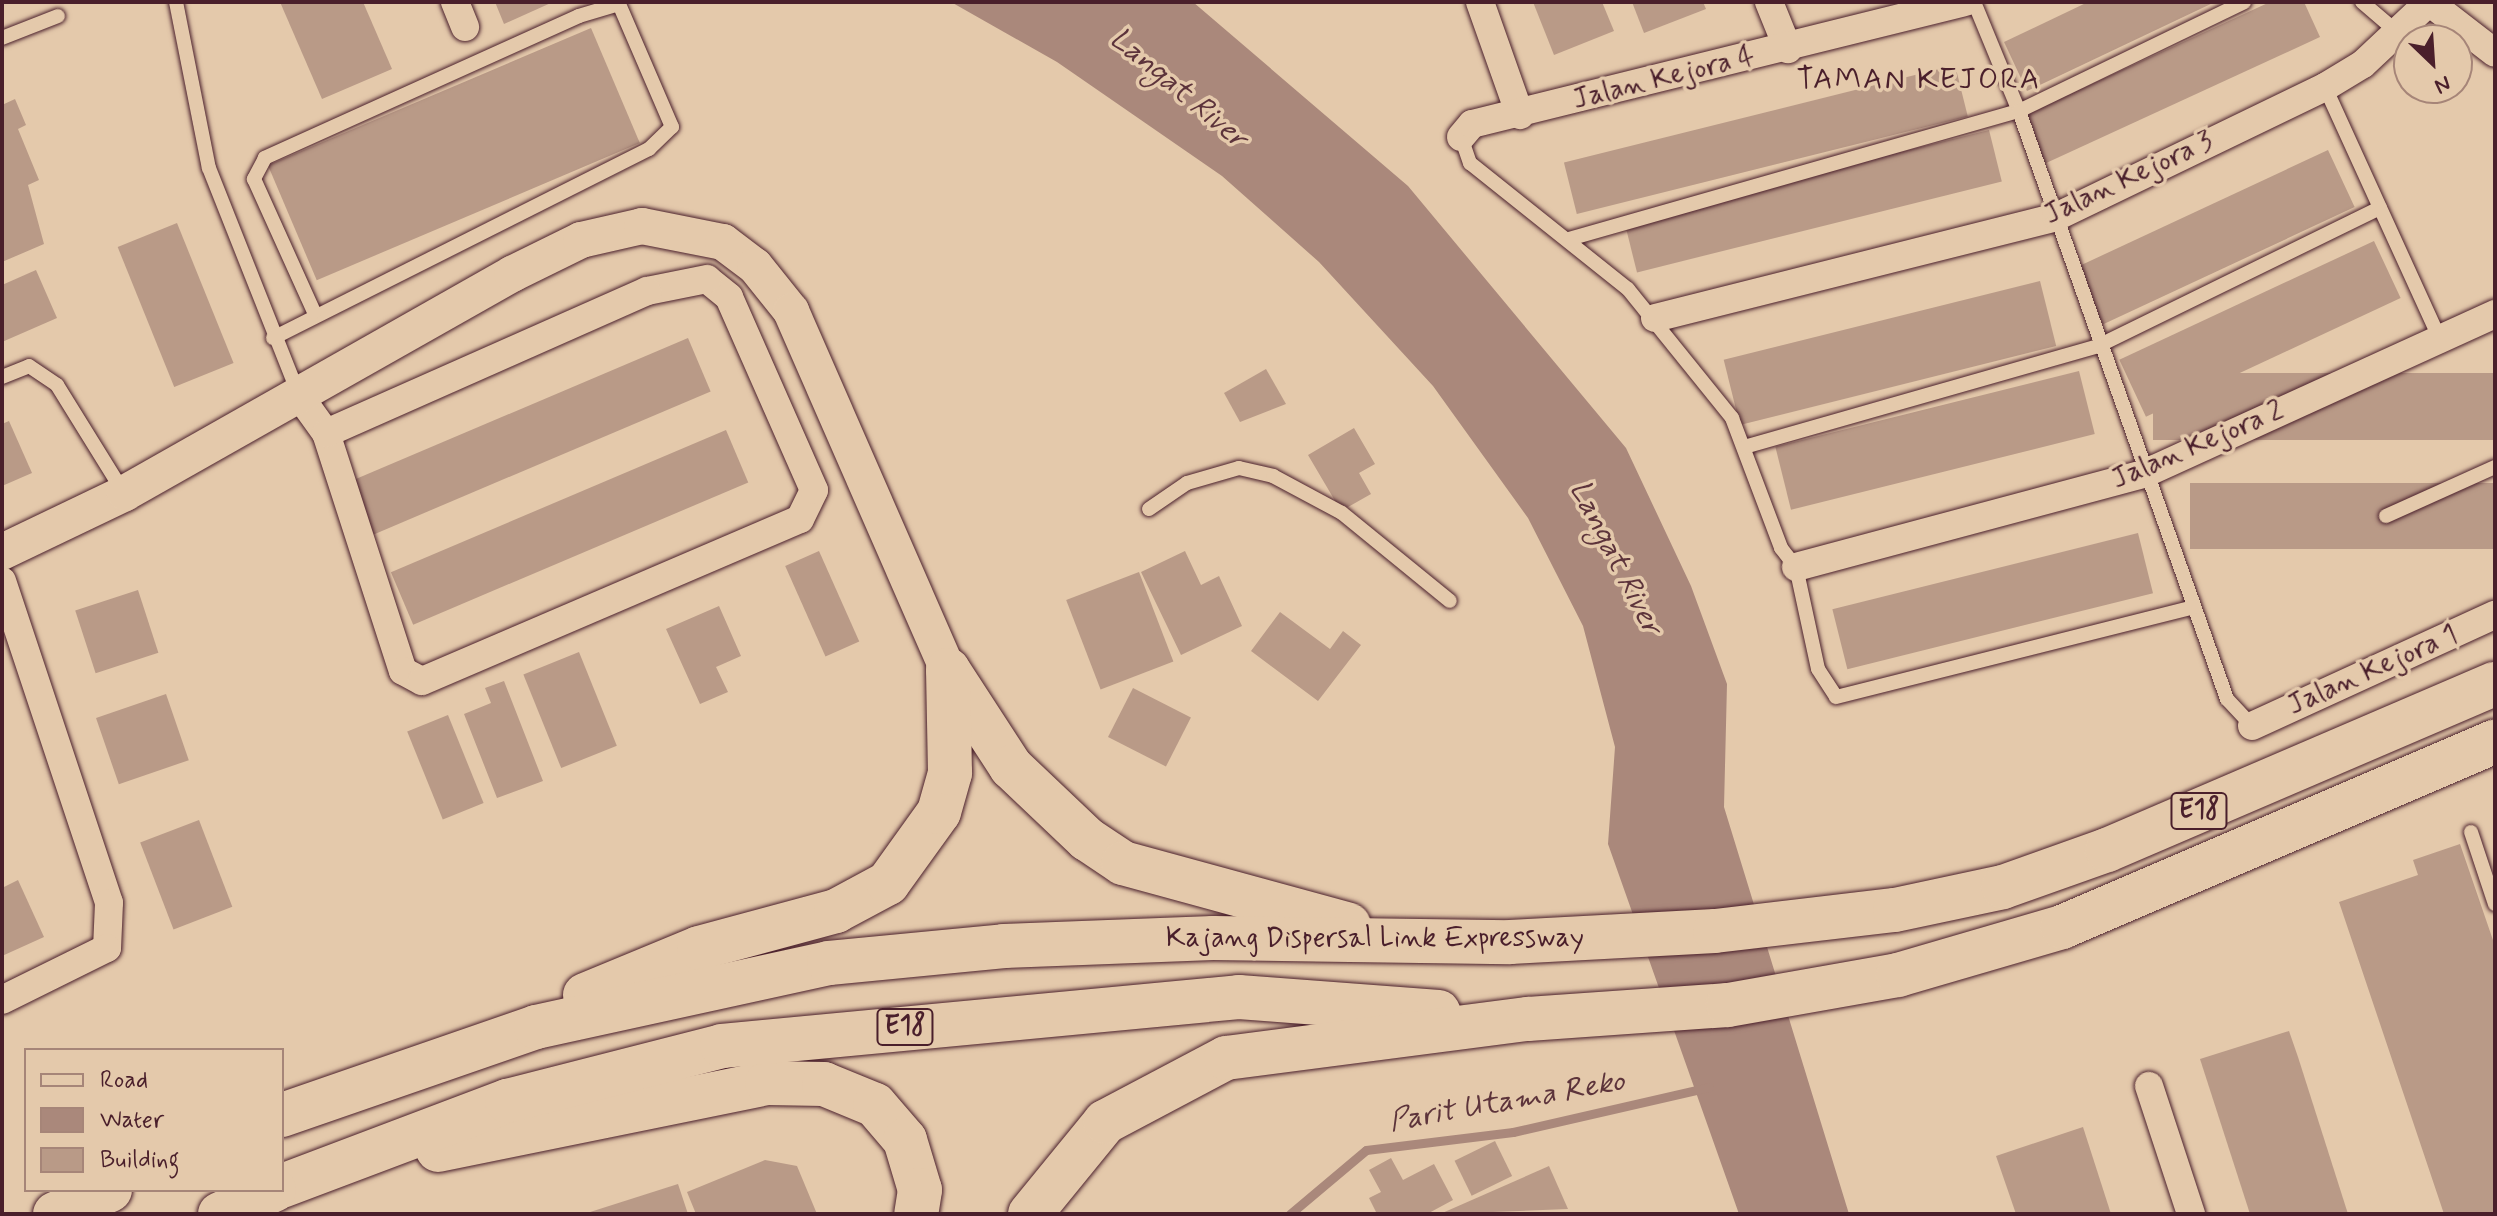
<!DOCTYPE html>
<style>
body{margin:0}
#map{position:relative;width:2497px;height:1216px;overflow:hidden;background:#e4c9ab;font-family:Mynerve,sans-serif}
div>[style]{position:absolute}
[style*='--x']{left:calc(var(--x)*1px);top:calc(var(--y)*1px);width:calc(var(--w)*1px);rotate:calc(var(--a)*1deg)}
.water>*{inset:0;background:#aa887b}
.stream>*{height:9px;margin:-4.5px;padding:0 4.5px;transform-origin:4.5px;border-radius:4.5px;background:#aa887b}
.building>*{inset:0;background:#b99a87;transform-origin:0 0}
.roads{filter:drop-shadow(0 0 2px #4a1f2b) drop-shadow(0 0 2px #4a1f2b)}
.service>*{height:14px;margin:-7px;padding:0 7px;transform-origin:7px;border-radius:7px;background:#e4c9ab}
.minor>*{height:28px;margin:-14px;padding:0 14px;transform-origin:14px;border-radius:14px;background:#e4c9ab}
.tertiary>*{height:36px;margin:-18px;padding:0 18px;transform-origin:18px;border-radius:18px;background:#e4c9ab}
.motorway>*{height:44px;margin:-22px;padding:0 22px;transform-origin:22px;border-radius:22px;background:#e4c9ab}
span{translate:-50% -50%;white-space:nowrap;text-align:center;line-height:1.15;-webkit-text-stroke:7px #e4c9ab;paint-order:stroke}
.shield-label span{padding:2px 6px;background:#e4c9ab;border:2px solid;border-radius:6px;-webkit-text-stroke-width:0}
.shield-label{font-size:26px;color:#4a1f2b;font-weight:700}
.street-label{font-size:28px;color:#4a1f2b}
.neighbourhood-label{font-size:30px;color:#4a1f2b;letter-spacing:2px}
.water-label{font-size:30px;color:#5d343b;font-style:italic}
.frame{position:absolute;inset:0;border:4px solid #4a1f2b;pointer-events:none}
.legend{position:absolute;left:24px;top:1048px;width:260px;height:144px;box-sizing:border-box;background:#e4c9ab;border:2px solid #a68578;margin:0;padding:10px 14px;list-style:none;font-size:24px;color:#4a1f2b}
.legend li{display:flex;align-items:center;gap:16px;height:40px}
.legend b{width:40px;border:2px solid #a68578}
.north{position:absolute;left:2393px;top:24px;width:80px;height:80px;box-sizing:border-box;background:#e4c9ab;border:2px solid #a68578;border-radius:50%;rotate:155deg;font-size:22px;font-weight:700;line-height:32px;text-align:center;color:#4a1f2b}
.north::after{content:'';display:block;margin:auto;width:28px;height:36px;background:#4a1f2b;clip-path:polygon(50% 0,100% 100%,50% 72%,0 100%)}
</style>
<div id="map">
<div class="water">
<div style="clip-path:polygon(951px 2px,1193px 2px,1408px 186px,1626px 448px,1691px 586px,1727px 684px,1724px 807px,1849px 1214px,1739px 1214px,1608px 844px,1615px 747px,1583px 626px,1528px 518px,1433px 386px,1319px 262px,1222px 176px,1057px 62px)"></div>
</div>
<div class="stream">
<div style="--x:1290;--y:1214;--w:99;--a:-40.1"></div>
<div style="--x:1366;--y:1150;--w:148;--a:-7"></div>
<div style="--x:1513;--y:1132;--w:201;--a:-12.9"></div>
</div>
<div class="building">
<div style="clip-path:polygon(280px 2px,363px 2px,392px 69px,322px 99px)"></div>
<div style="clip-path:polygon(495px 2px,553px 2px,504px 24px)"></div>
<div style="clip-path:polygon(1533px 2px,1602px 2px,1614px 31px,1554px 55px)"></div>
<div style="clip-path:polygon(1632px 2px,1703px 2px,1706px 9px,1644px 33px)"></div>
<div style="clip-path:polygon(2088px 2px,2215px 2px,2027px 91px,2004px 42px)"></div>
<div style="clip-path:polygon(2270px 2px,2304px 2px,2320px 37px,2044px 164px,2022px 116px)"></div>
<div style="left:591px;top:28px;width:125px;height:351px;rotate:67deg"></div>
<div style="left:1955px;top:65px;width:53px;height:403px;rotate:76deg"></div>
<div style="clip-path:polygon(15px 99px,26px 125px,18px 129px,39px 180px,28px 185px,44px 244px,2px 262px,2px 105px)"></div>
<div style="left:1989px;top:130px;width:53px;height:376px;rotate:76deg"></div>
<div style="left:2328px;top:150px;width:63px;height:278px;rotate:65deg"></div>
<div style="left:177px;top:223px;width:151px;height:64px;rotate:68deg"></div>
<div style="left:2374px;top:241px;width:63px;height:281px;rotate:65deg"></div>
<div style="clip-path:polygon(36px 270px,57px 318px,2px 342px,2px 285px)"></div>
<div style="left:2040px;top:281px;width:67px;height:326px;rotate:76deg"></div>
<div style="left:688px;top:338px;width:58px;height:366px;rotate:67deg"></div>
<div style="clip-path:polygon(1266px 369px,1286px 404px,1240px 422px,1224px 393px)"></div>
<div style="left:2079px;top:371px;width:65px;height:313px;rotate:76deg"></div>
<div style="left:2495px;top:373px;width:67px;height:342px;rotate:90deg"></div>
<div style="clip-path:polygon(9px 421px,32px 473px,2px 486px,2px 424px)"></div>
<div style="clip-path:polygon(1354px 428px,1375px 464px,1359px 473px,1371px 494px,1341px 511px,1308px 455px)"></div>
<div style="left:726px;top:430px;width:57px;height:364px;rotate:67deg"></div>
<div style="left:2495px;top:483px;width:66px;height:305px;rotate:90deg"></div>
<div style="left:2138px;top:533px;width:62px;height:315px;rotate:76deg"></div>
<div style="left:819px;top:551px;width:99px;height:37px;rotate:66deg"></div>
<div style="clip-path:polygon(1185px 551px,1201px 585px,1219px 576px,1242px 626px,1181px 655px,1141px 572px)"></div>
<div style="left:1139px;top:572px;width:96px;height:78px;rotate:69deg"></div>
<div style="left:138px;top:590px;width:66px;height:66px;rotate:72deg"></div>
<div style="clip-path:polygon(719px 606px,741px 656px,716px 667px,728px 692px,700px 704px,666px 629px)"></div>
<div style="clip-path:polygon(1280px 612px,1330px 649px,1343px 631px,1361px 645px,1318px 701px,1251px 651px)"></div>
<div style="left:579px;top:652px;width:101px;height:60px;rotate:68deg"></div>
<div style="clip-path:polygon(504px 681px,543px 781px,497px 798px,464px 714px,491px 703px,485px 688px)"></div>
<div style="left:1133px;top:688px;width:65px;height:55px;rotate:27deg"></div>
<div style="left:166px;top:694px;width:70px;height:74px;rotate:71deg"></div>
<div style="left:448px;top:715px;width:95px;height:44px;rotate:68deg"></div>
<div style="left:199px;top:820px;width:93px;height:63px;rotate:69deg"></div>
<div style="clip-path:polygon(2460px 844px,2495px 946px,2495px 1214px,2444px 1214px,2339px 902px,2418px 875px,2413px 860px)"></div>
<div style="clip-path:polygon(18px 880px,44px 937px,2px 956px,2px 888px)"></div>
<div style="clip-path:polygon(2289px 1031px,2298px 1057px,2348px 1214px,2250px 1214px,2200px 1059px)"></div>
<div style="clip-path:polygon(2083px 1127px,2111px 1214px,2016px 1214px,1996px 1156px)"></div>
<div style="left:1495px;top:1141px;width:39px;height:45px;rotate:64deg"></div>
<div style="clip-path:polygon(1391px 1158px,1403px 1180px,1434px 1164px,1453px 1200px,1427px 1214px,1377px 1214px,1369px 1198px,1381px 1192px,1369px 1170px)"></div>
<div style="clip-path:polygon(765px 1160px,797px 1166px,817px 1214px,696px 1214px,687px 1192px)"></div>
<div style="clip-path:polygon(1549px 1166px,1568px 1209px,1440px 1214px)"></div>
<div style="clip-path:polygon(678px 1184px,688px 1214px,587px 1214px,587px 1213px)"></div>
</div>
<div class="roads">
<div class="service">
<div style="--x:176;--y:2;--w:169;--a:78.8"></div>
<div style="--x:209;--y:168;--w:242;--a:68.4"></div>
<div style="--x:1974;--y:2;--w:118;--a:67.6"></div>
<div style="--x:2019;--y:111;--w:624;--a:70.52"></div>
<div style="--x:2227;--y:699;--w:37;--a:47"></div>
<div style="--x:2362;--y:2;--w:46;--a:40.6"></div>
<div style="--x:2;--y:38;--w:60;--a:-21.4"></div>
<div style="--x:2325;--y:87;--w:277;--a:65.5"></div>
<div style="--x:1461;--y:137;--w:28;--a:71"></div>
<div style="--x:1470;--y:163;--w:202;--a:38.6"></div>
<div style="--x:1628;--y:289;--w:166;--a:51.1"></div>
<div style="--x:1732;--y:418;--w:139;--a:69.3"></div>
<div style="--x:1781;--y:548;--w:24;--a:52"></div>
<div style="--x:1796;--y:567;--w:104;--a:77.8"></div>
<div style="--x:1818;--y:669;--w:33;--a:57"></div>
<div style="--x:1836;--y:697;--w:369;--a:-14.1"></div>
<div style="--x:1569;--y:239;--w:468;--a:-15.9"></div>
<div style="--x:2019;--y:111;--w:250;--a:-25.8"></div>
<div style="--x:273;--y:338;--w:421;--a:-26.7"></div>
<div style="--x:649;--y:149;--w:32;--a:-44"></div>
<div style="--x:672;--y:127;--w:134;--a:-113.3"></div>
<div style="--x:619;--y:4;--w:42;--a:163.3"></div>
<div style="--x:579;--y:16;--w:345;--a:155.7"></div>
<div style="--x:265;--y:158;--w:24;--a:118"></div>
<div style="--x:254;--y:179;--w:146;--a:65.7"></div>
<div style="--x:2;--y:377;--w:29;--a:-22"></div>
<div style="--x:29;--y:366;--w:34;--a:34"></div>
<div style="--x:57;--y:385;--w:127;--a:58.2"></div>
<div style="--x:1744;--y:447;--w:368;--a:-15.9"></div>
<div style="--x:2098;--y:346;--w:314;--a:-26.1"></div>
<div style="--x:1149;--y:509;--w:46;--a:-34.4"></div>
<div style="--x:1187;--y:483;--w:54;--a:-16.1"></div>
<div style="--x:1239;--y:468;--w:35;--a:13"></div>
<div style="--x:1273;--y:476;--w:78;--a:28.2"></div>
<div style="--x:1342;--y:513;--w:139;--a:39.2"></div>
<div style="--x:2386;--y:516;--w:120;--a:-24.2"></div>
<div style="--x:2471;--y:832;--w:76;--a:71.6"></div>
</div>
<div class="minor">
<div style="--x:455;--y:2;--w:27;--a:68"></div>
<div style="--x:1480;--y:2;--w:120;--a:70.5"></div>
<div style="--x:1769;--y:2;--w:51;--a:68"></div>
<div style="--x:2429;--y:2;--w:83;--a:37.7"></div>
<div style="--x:1461;--y:137;--w:17;--a:-50"></div>
<div style="--x:1472;--y:124;--w:508;--a:-13.9"></div>
<div style="--x:1655;--y:318;--w:414;--a:-14.1"></div>
<div style="--x:2056;--y:217;--w:299;--a:-25.8"></div>
<div style="--x:2325;--y:87;--w:44;--a:-31.2"></div>
<div style="--x:2363;--y:64;--w:91;--a:-43.2"></div>
<div style="--x:300;--y:397;--w:44;--a:54.2"></div>
<div style="--x:326;--y:433;--w:250;--a:72.1"></div>
<div style="--x:403;--y:671;--w:21;--a:28"></div>
<div style="--x:422;--y:681;--w:411;--a:-23.2"></div>
<div style="--x:800;--y:519;--w:32;--a:-64"></div>
<div style="--x:814;--y:490;--w:211;--a:-113.8"></div>
<div style="--x:729;--y:297;--w:28;--a:-141"></div>
<div style="--x:707;--y:279;--w:61;--a:168.7"></div>
<div style="--x:647;--y:291;--w:351;--a:156.1"></div>
<div style="--x:1796;--y:567;--w:362;--a:-15"></div>
<div style="--x:2146;--y:473;--w:384;--a:-24.5"></div>
<div style="--x:2;--y:581;--w:339;--a:71.6"></div>
<div style="--x:109;--y:903;--w:45;--a:92.5"></div>
<div style="--x:107;--y:948;--w:117;--a:153.7"></div>
<div style="--x:2252;--y:726;--w:267;--a:-24.6"></div>
<div style="--x:2149;--y:1086;--w:135;--a:71.8"></div>
</div>
<div class="tertiary">
<div style="--x:2;--y:552;--w:136;--a:-25.6"></div>
<div style="--x:125;--y:493;--w:445;--a:-29.5"></div>
<div style="--x:512;--y:274;--w:77;--a:-26.2"></div>
<div style="--x:581;--y:240;--w:63;--a:-12.9"></div>
<div style="--x:642;--y:226;--w:83;--a:11.2"></div>
<div style="--x:723;--y:242;--w:40;--a:37"></div>
<div style="--x:755;--y:266;--w:58;--a:51.3"></div>
<div style="--x:791;--y:311;--w:392;--a:66.4"></div>
</div>
<div class="motorway">
<div style="--x:948;--y:670;--w:116;--a:57"></div>
<div style="--x:1011;--y:767;--w:105;--a:43.5"></div>
<div style="--x:1087;--y:839;--w:43;--a:33.7"></div>
<div style="--x:1123;--y:863;--w:234;--a:15.3"></div>
<div style="--x:585;--y:995;--w:123;--a:-22.4"></div>
<div style="--x:699;--y:948;--w:142;--a:-15.1"></div>
<div style="--x:836;--y:911;--w:59;--a:-28.3"></div>
<div style="--x:888;--y:883;--w:87;--a:-54.3"></div>
<div style="--x:939;--y:812;--w:41;--a:-74.2"></div>
<div style="--x:950;--y:773;--w:103;--a:-91.1"></div>
<div style="--x:282;--y:1115;--w:269;--a:-19.1"></div>
<div style="--x:536;--y:1027;--w:300;--a:-12.3"></div>
<div style="--x:829;--y:963;--w:176;--a:-5.5"></div>
<div style="--x:1004;--y:946;--w:209;--a:-2.2"></div>
<div style="--x:1213;--y:938;--w:297;--a:0.8"></div>
<div style="--x:1510;--y:942;--w:205;--a:-3.1"></div>
<div style="--x:1715;--y:931;--w:181;--a:-6.7"></div>
<div style="--x:1895;--y:910;--w:110;--a:-12"></div>
<div style="--x:2003;--y:887;--w:110;--a:-19.6"></div>
<div style="--x:2107;--y:850;--w:422;--a:-23.2"></div>
<div style="--x:438;--y:1150;--w:336;--a:-11.5"></div>
<div style="--x:767;--y:1083;--w:57;--a:1"></div>
<div style="--x:824;--y:1084;--w:55;--a:22.4"></div>
<div style="--x:875;--y:1105;--w:46;--a:49.4"></div>
<div style="--x:905;--y:1140;--w:52;--a:73.3"></div>
<div style="--x:920;--y:1190;--w:24;--a:99"></div>
<div style="--x:282;--y:1186;--w:241;--a:-20.7"></div>
<div style="--x:507;--y:1101;--w:222;--a:-14.3"></div>
<div style="--x:722;--y:1046;--w:519;--a:-5.41"></div>
<div style="--x:1239;--y:997;--w:200;--a:4.3"></div>
<div style="--x:55;--y:1214;--w:60;--a:-23.6"></div>
<div style="--x:220;--y:1214;--w:59;--a:-24"></div>
<div style="--x:1030;--y:1214;--w:119;--a:-50.8"></div>
<div style="--x:1105;--y:1122;--w:137;--a:-27.9"></div>
<div style="--x:1226;--y:1058;--w:305;--a:-7.4"></div>
<div style="--x:1528;--y:1019;--w:200;--a:-4"></div>
<div style="--x:1728;--y:1005;--w:173;--a:-10"></div>
<div style="--x:1898;--y:975;--w:171;--a:-16.3"></div>
<div style="--x:2062;--y:927;--w:471;--a:-23.2"></div>
</div>
</div>
<div class="shield-label">
<span style="left:2199px;top:811px">E18</span>
<span style="left:905px;top:1027px">E18</span>
</div>
<div class="street-label">
<span style="left:1664px;top:79px;rotate:-14deg">Jalan Kejora 4</span>
<span style="left:2129px;top:179px;rotate:-25deg">Jalan Kejora 3</span>
<span style="left:2198px;top:446px;rotate:-23deg">Jalan Kejora 2</span>
<span style="left:2373px;top:671px;rotate:-24deg">Jalan Kejora 1</span>
<span style="left:1375px;top:939px">Kajang Dispersal Link Expressway</span>
</div>
<div class="neighbourhood-label">
<span style="left:1919px;top:80px">TAMAN KEJORA</span>
</div>
<div class="water-label">
<span style="left:1178px;top:89px;rotate:40deg">Langat River</span>
<span style="left:1615px;top:558px;rotate:63deg">Langat River</span>
<span style="left:1507px;top:1102px;rotate:-10deg">Parit Utama Reko</span>
</div>
<div class="frame"></div>
<ul class="legend">
<li><b style="height:10px;background:#e4c9ab"></b>Road</li>
<li><b style="height:22px;background:#aa887b"></b>Water</li>
<li><b style="height:22px;background:#b99a87"></b>Building</li>
</ul>
<div class="north">N</div>
</div>
